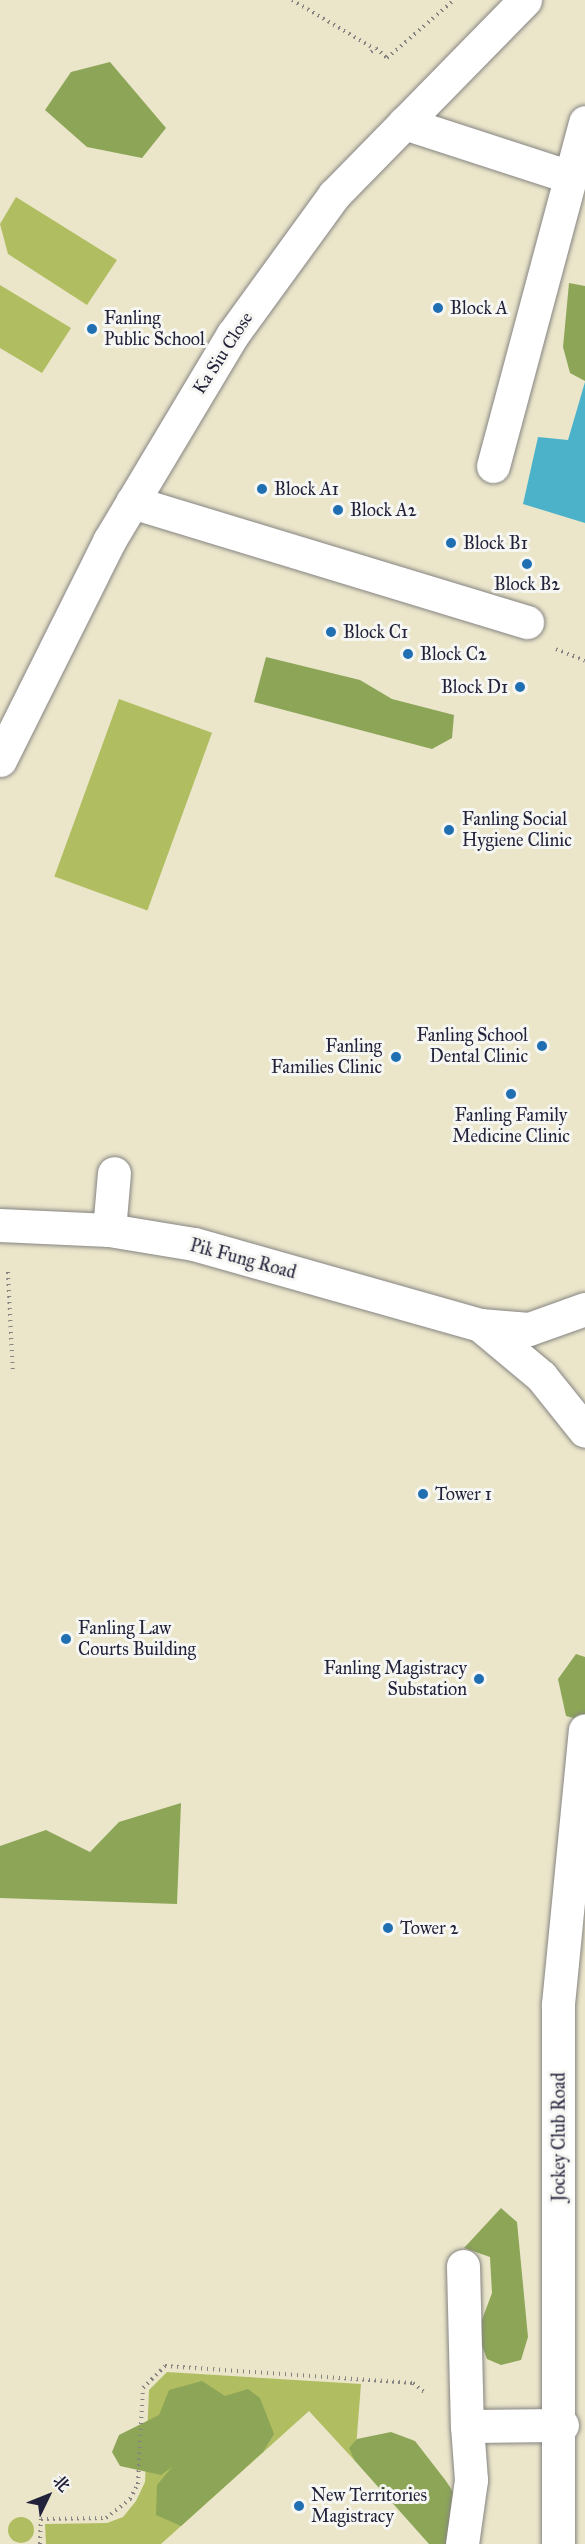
<!DOCTYPE html>
<meta charset="utf-8">
<style>
body{margin:0}
#map{position:relative;width:585px;height:2544px;overflow:hidden;background:#ebe6ca;font-family:"IM FELL Great Primer","Noto Serif SC",serif}
div>[style]{position:absolute}
[style*='--x']{left:calc(var(--x)*1px);top:calc(var(--y)*1px);width:calc(var(--w)*1px);rotate:calc(var(--a)*1deg)}
.green>*{inset:0;background:#b0be61;transform-origin:0 0}
.round{border-radius:50%}
.forest>*{inset:0;background:#8ca557}
.water>*{inset:0;background:#4bb2ca}
.path>*{height:4px;margin-top:-2px;transform-origin:0;background:repeating-linear-gradient(90deg,#868482 0 1.5px,transparent 0 6px)}
.roads{filter:drop-shadow(0 0 2px #868482) drop-shadow(0 0 2px #868482)}
.minor>*{height:33px;margin:-16.5px;padding:0 16.5px;transform-origin:16.5px;border-radius:16.5px;background:#fff}
.major>*{height:33px;margin:-16.5px;padding:0 16.5px;transform-origin:16.5px;border-radius:16.5px;background:#fff}
.dots>*{width:16px;height:16px;translate:-50% -50%;box-sizing:border-box;border:3px solid #f6f6f2;border-radius:50%}
span{translate:-50% -50%;white-space:nowrap;text-align:center;line-height:1.15;-webkit-text-stroke:6px #f6f6f2;paint-order:stroke}
.poi-label{font-size:18px;color:#22223b}
.left{translate:0 -50%;text-align:left}
.right{translate:-100% -50%;text-align:right}
.street-label{font-size:18px;color:#22223b}
.north{position:absolute;left:18px;top:2466px;width:60px;height:60px;-webkit-text-stroke:4px #f6f6f2;paint-order:stroke;rotate:47deg;font-size:16px;font-weight:700;line-height:24px;text-align:center;color:#22223b}
.north::after{content:'';display:block;margin:auto;width:21px;height:27px;background:#22223b;clip-path:polygon(50% 0,100% 100%,50% 72%,0 100%)}
</style>
<div id="map">
<div class="green">
<div style="clip-path:polygon(16px 197px,117px 260px,87px 305px,8px 254px,0 224px)"></div>
<div style="clip-path:polygon(0 285px,71px 328px,42px 373px,0 348px)"></div>
<div style="left:119px;top:699px;width:99px;height:189px;rotate:20deg"></div>
<div style="clip-path:polygon(167px 2372px,361px 2384px,355px 2461px,309px 2411px,161px 2544px,46px 2544px,45px 2524px,107px 2523px,123px 2517px,136px 2501px,145px 2482px,149px 2390px)"></div>
<div class="round" style="left:8px;top:2517px;width:26px;height:26px"></div>
</div>
<div class="forest">
<div style="clip-path:polygon(110px 62px,166px 128px,142px 158px,87px 147px,45px 110px,71px 72px)"></div>
<div style="clip-path:polygon(569px 283px,585px 286px,585px 381px,570px 373px,563px 347px)"></div>
<div style="clip-path:polygon(266px 657px,360px 680px,392px 699px,454px 715px,452px 738px,432px 749px,254px 702px)"></div>
<div style="clip-path:polygon(576px 1654px,585px 1657px,585px 1721px,566px 1716px,558px 1679px)"></div>
<div style="clip-path:polygon(181px 1803px,177px 1904px,0 1898px,0 1846px,46px 1830px,90px 1852px,119px 1822px)"></div>
<div style="clip-path:polygon(501px 2208px,517px 2222px,528px 2337px,521px 2360px,501px 2365px,487px 2359px,477px 2333px,492px 2293px,490px 2257px,464px 2248px)"></div>
<div style="clip-path:polygon(202px 2381px,225px 2396px,248px 2389px,260px 2398px,274px 2434px,263px 2452px,181px 2526px,156px 2515px,157px 2485px,172px 2467px,161px 2475px,120px 2466px,112px 2452px,119px 2435px,159px 2415px,169px 2390px)"></div>
<div style="clip-path:polygon(391px 2432px,415px 2441px,446px 2481px,463px 2507px,469px 2544px,429px 2544px,355px 2461px,349px 2448px,357px 2439px)"></div>
</div>
<div class="water">
<div style="clip-path:polygon(585px 382px,585px 523px,523px 504px,538px 437px,568px 440px)"></div>
</div>
<div class="path">
<div style="--x:292;--y:0;--w:96;--a:30.6"></div>
<div style="--x:371;--y:52;--w:6;--a:-39"></div>
<div style="--x:376;--y:48;--w:15;--a:42"></div>
<div style="--x:387;--y:58;--w:89;--a:-40.9"></div>
<div style="--x:556;--y:649;--w:31;--a:22"></div>
<div style="--x:8;--y:1272;--w:102;--a:87.2"></div>
<div style="--x:40;--y:2544;--w:25;--a:-88"></div>
<div style="--x:41;--y:2519;--w:65;--a:-0.9"></div>
<div style="--x:106;--y:2518;--w:31;--a:-38"></div>
<div style="--x:130;--y:2499;--w:17;--a:-62"></div>
<div style="--x:138;--y:2484;--w:96;--a:-87"></div>
<div style="--x:143;--y:2388;--w:31;--a:-45"></div>
<div style="--x:165;--y:2366;--w:249;--a:3.9"></div>
<div style="--x:413;--y:2383;--w:14;--a:39"></div>
</div>
<div class="roads">
<div class="minor">
<div style="--x:404;--y:123;--w:175;--a:18"></div>
<div style="--x:493;--y:466;--w:356;--a:-75"></div>
<div style="--x:132;--y:502;--w:413;--a:16.9"></div>
<div style="--x:0;--y:760;--w:245;--a:-63.5"></div>
<div style="--x:109;--y:541;--w:241;--a:-59.1"></div>
<div style="--x:233;--y:334;--w:172;--a:-54"></div>
<div style="--x:334;--y:195;--w:273;--a:-45.6"></div>
<div style="--x:0;--y:1225;--w:109;--a:2.6"></div>
<div style="--x:109;--y:1230;--w:86;--a:9.4"></div>
<div style="--x:194;--y:1244;--w:297;--a:15.8"></div>
<div style="--x:480;--y:1325;--w:49;--a:4.7"></div>
<div style="--x:529;--y:1329;--w:59;--a:-19.7"></div>
<div style="--x:109;--y:1230;--w:57;--a:-85"></div>
<div style="--x:480;--y:1325;--w:80;--a:39.9"></div>
<div style="--x:541;--y:1376;--w:70;--a:51.3"></div>
<div style="--x:463;--y:2266;--w:160;--a:88.6"></div>
<div style="--x:462;--y:2544;--w:65;--a:-82"></div>
<div style="--x:471;--y:2480;--w:54;--a:-94.2"></div>
<div style="--x:467;--y:2426;--w:95;--a:-0.6"></div>
</div>
<div class="major">
<div style="--x:558;--y:2544;--w:540;--a:-90"></div>
<div style="--x:558;--y:2004;--w:275;--a:-84.4"></div>
</div>
</div>
<div class="dots">
<div style="left:438px;top:308px;background:#1f6fb2"></div>
<div style="left:92px;top:329px;background:#1f6fb2"></div>
<div style="left:262px;top:489px;background:#1f6fb2"></div>
<div style="left:338px;top:510px;background:#1f6fb2"></div>
<div style="left:451px;top:543px;background:#1f6fb2"></div>
<div style="left:527px;top:564px;background:#1f6fb2"></div>
<div style="left:331px;top:632px;background:#1f6fb2"></div>
<div style="left:408px;top:654px;background:#1f6fb2"></div>
<div style="left:520px;top:687px;background:#1f6fb2"></div>
<div style="left:449px;top:830px;background:#1f6fb2"></div>
<div style="left:542px;top:1046px;background:#1f6fb2"></div>
<div style="left:396px;top:1057px;background:#1f6fb2"></div>
<div style="left:511px;top:1094px;background:#1f6fb2"></div>
<div style="left:423px;top:1494px;background:#1f6fb2"></div>
<div style="left:66px;top:1639px;background:#1f6fb2"></div>
<div style="left:479px;top:1679px;background:#1f6fb2"></div>
<div style="left:388px;top:1928px;background:#1f6fb2"></div>
<div style="left:299px;top:2506px;background:#1f6fb2"></div>
</div>
<div class="poi-label">
<span class="left" style="left:450px;top:308px">Block A</span>
<span class="left" style="left:104px;top:329px">Fanling<br>Public School</span>
<span class="left" style="left:274px;top:489px">Block A1</span>
<span class="left" style="left:350px;top:510px">Block A2</span>
<span class="left" style="left:463px;top:543px">Block B1</span>
<span style="left:527px;top:584px">Block B2</span>
<span class="left" style="left:343px;top:632px">Block C1</span>
<span class="left" style="left:420px;top:654px">Block C2</span>
<span class="right" style="left:508px;top:687px">Block D1</span>
<span class="left" style="left:462px;top:830px">Fanling Social<br>Hygiene Clinic</span>
<span class="right" style="left:528px;top:1046px">Fanling School<br>Dental Clinic</span>
<span class="right" style="left:382px;top:1057px">Fanling<br>Families Clinic</span>
<span style="left:511px;top:1126px">Fanling Family<br>Medicine Clinic</span>
<span class="left" style="left:435px;top:1494px">Tower 1</span>
<span class="left" style="left:78px;top:1639px">Fanling Law<br>Courts Building</span>
<span class="right" style="left:467px;top:1679px">Fanling Magistracy<br>Substation</span>
<span class="left" style="left:400px;top:1928px">Tower 2</span>
<span class="left" style="left:311px;top:2506px">New Territories<br>Magistracy</span>
</div>
<div class="street-label">
<span style="left:223px;top:353px;rotate:-57deg">Ka Siu Close</span>
<span style="left:243px;top:1259px;rotate:15deg">Pik Fung Road</span>
<span style="left:559px;top:2137px;rotate:-90deg">Jockey Club Road</span>
</div>
<div class="north">北</div>
</div>
